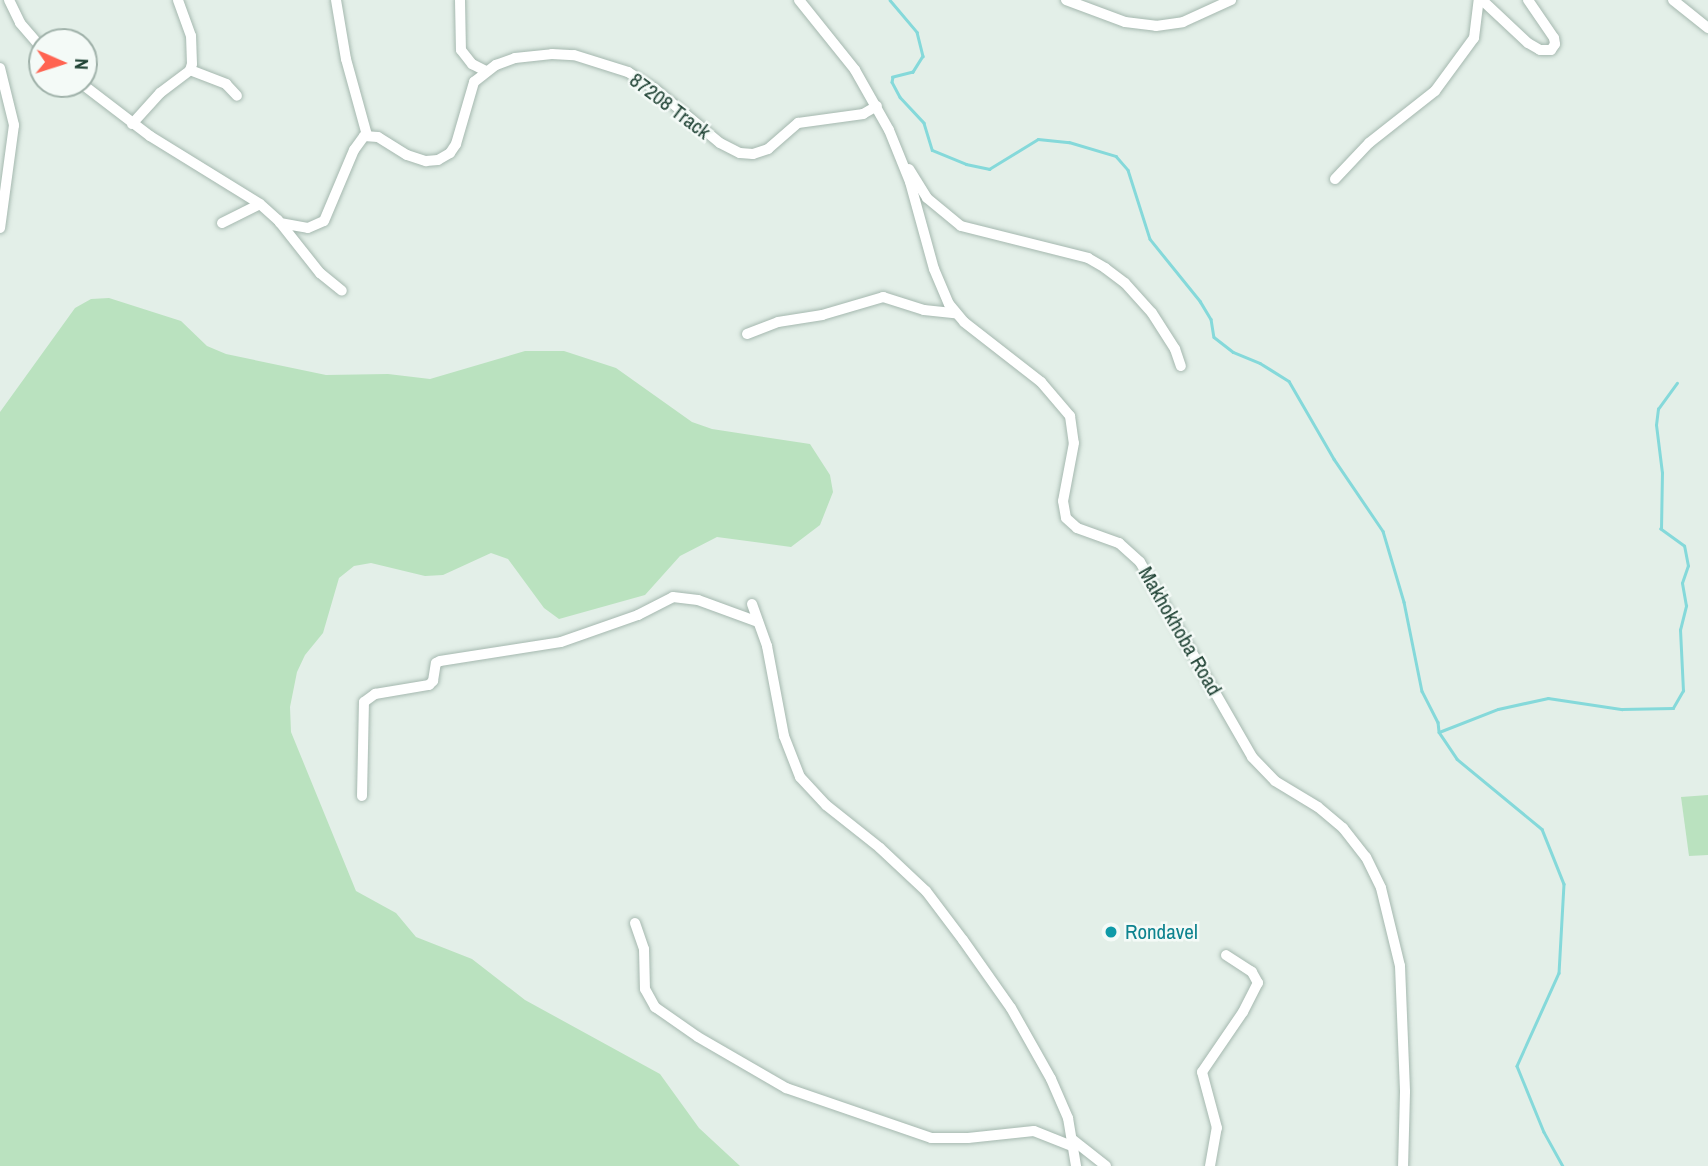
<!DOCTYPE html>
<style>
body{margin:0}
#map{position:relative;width:1708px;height:1166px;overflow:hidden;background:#e3efe8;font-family:"Archivo Narrow",sans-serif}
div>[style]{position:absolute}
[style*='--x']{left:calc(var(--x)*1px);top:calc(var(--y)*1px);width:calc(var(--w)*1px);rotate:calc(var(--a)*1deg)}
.green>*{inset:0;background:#bae2bf}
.stream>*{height:2.5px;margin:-1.25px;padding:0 1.25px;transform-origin:1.25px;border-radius:1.25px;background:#85d9da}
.roads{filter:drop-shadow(0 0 2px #a5b8af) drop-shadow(0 0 2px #a5b8af)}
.minor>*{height:10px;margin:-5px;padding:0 5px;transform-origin:5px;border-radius:5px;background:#fff}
.dots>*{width:19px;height:19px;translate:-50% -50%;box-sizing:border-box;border:4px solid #f4faf7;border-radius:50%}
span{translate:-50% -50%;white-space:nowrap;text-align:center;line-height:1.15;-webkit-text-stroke:5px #f4faf7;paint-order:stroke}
.street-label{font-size:21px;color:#204335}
.culture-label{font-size:21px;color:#0d838f}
.left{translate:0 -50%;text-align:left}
.north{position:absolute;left:28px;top:28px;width:70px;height:70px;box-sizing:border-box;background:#f4faf7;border:2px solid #9fb1a9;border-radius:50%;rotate:93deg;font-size:19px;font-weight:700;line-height:28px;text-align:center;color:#204335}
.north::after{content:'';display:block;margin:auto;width:24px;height:32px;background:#ff6351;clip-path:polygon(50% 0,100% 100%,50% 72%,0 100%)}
</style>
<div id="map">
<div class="green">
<div style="clip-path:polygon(109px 298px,181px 321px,207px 346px,226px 354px,326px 375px,388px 374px,430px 379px,525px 351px,564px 351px,616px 368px,692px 422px,712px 429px,810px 444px,830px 475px,833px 492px,820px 525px,791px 547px,717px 537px,680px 556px,645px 595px,559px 619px,544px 608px,508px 559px,491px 553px,443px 575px,425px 576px,371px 563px,354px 566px,339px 578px,323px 633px,305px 655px,297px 672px,290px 707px,291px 732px,356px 891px,396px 913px,416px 937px,472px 959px,525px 1000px,660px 1074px,699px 1128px,740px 1166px,0 1166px,0 412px,75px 308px,91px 299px)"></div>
<div style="clip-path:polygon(1708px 795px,1708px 855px,1689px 856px,1681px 797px)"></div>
</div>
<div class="stream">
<div style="--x:890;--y:0;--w:42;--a:49.8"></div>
<div style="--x:917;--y:32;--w:25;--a:76"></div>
<div style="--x:923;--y:56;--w:19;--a:122"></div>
<div style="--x:913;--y:72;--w:21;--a:166"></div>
<div style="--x:893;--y:77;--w:5;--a:101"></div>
<div style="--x:892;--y:82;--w:17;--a:62"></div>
<div style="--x:900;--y:97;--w:35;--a:47"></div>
<div style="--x:924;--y:123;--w:28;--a:73"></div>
<div style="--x:932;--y:150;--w:37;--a:22"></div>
<div style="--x:966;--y:164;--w:24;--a:12"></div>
<div style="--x:989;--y:169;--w:57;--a:-31.5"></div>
<div style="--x:1038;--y:139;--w:31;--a:6"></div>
<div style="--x:1069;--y:142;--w:49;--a:16.6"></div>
<div style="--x:1116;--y:156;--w:18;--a:49"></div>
<div style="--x:1128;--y:170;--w:72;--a:72.3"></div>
<div style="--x:1150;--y:239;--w:80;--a:51.1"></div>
<div style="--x:1200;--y:301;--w:21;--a:59"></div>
<div style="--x:1211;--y:319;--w:18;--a:81"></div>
<div style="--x:1214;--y:337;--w:24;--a:38"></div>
<div style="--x:1233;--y:352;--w:29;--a:22"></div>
<div style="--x:1260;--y:363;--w:34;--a:32"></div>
<div style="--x:1289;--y:381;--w:90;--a:60"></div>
<div style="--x:1334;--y:459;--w:87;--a:55.8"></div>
<div style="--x:1383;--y:531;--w:74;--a:73.5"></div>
<div style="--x:1404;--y:602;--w:91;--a:78.6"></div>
<div style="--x:1422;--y:691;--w:35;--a:63"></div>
<div style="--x:1438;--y:722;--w:10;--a:84"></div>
<div style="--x:1439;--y:732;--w:32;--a:56"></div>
<div style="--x:1457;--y:759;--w:110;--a:39.5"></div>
<div style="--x:1542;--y:829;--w:59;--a:68.2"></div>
<div style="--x:1564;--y:884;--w:89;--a:93.2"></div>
<div style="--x:1559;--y:973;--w:102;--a:114.3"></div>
<div style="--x:1517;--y:1066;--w:71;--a:67.8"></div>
<div style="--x:1544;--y:1132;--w:39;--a:61"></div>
<div style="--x:1439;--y:732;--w:63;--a:-21.3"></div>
<div style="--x:1498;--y:709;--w:51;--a:-12.4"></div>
<div style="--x:1548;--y:698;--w:75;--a:8.5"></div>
<div style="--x:1622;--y:709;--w:51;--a:-1.1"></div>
<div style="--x:1673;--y:708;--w:20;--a:-60"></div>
<div style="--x:1683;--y:691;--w:61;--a:-92.8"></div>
<div style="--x:1680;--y:630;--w:25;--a:-76"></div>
<div style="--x:1686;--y:606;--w:23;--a:-100"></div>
<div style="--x:1682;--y:583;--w:18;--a:-71"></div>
<div style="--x:1688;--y:566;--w:20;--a:-101"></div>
<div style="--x:1684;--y:546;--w:29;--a:-144"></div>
<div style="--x:1661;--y:529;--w:56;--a:-89"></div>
<div style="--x:1662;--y:473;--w:48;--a:-97.1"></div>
<div style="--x:1656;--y:425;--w:16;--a:-83"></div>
<div style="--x:1658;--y:409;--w:32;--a:-54"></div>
</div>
<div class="roads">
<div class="minor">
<div style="--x:9;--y:0;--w:25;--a:64"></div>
<div style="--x:20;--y:23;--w:33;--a:49"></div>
<div style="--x:336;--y:0;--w:60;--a:80.4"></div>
<div style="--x:346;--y:59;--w:79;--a:74.6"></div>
<div style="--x:460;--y:0;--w:50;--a:88.9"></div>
<div style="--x:461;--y:50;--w:18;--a:52"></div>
<div style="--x:472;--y:64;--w:16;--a:27"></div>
<div style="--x:799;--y:0;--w:90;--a:51.3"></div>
<div style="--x:855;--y:70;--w:69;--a:60.5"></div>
<div style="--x:889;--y:130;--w:56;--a:68"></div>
<div style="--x:910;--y:182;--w:90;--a:74.6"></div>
<div style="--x:934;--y:269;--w:38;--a:67"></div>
<div style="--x:949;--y:304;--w:23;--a:50"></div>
<div style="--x:964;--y:322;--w:98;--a:37.9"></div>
<div style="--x:1041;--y:382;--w:45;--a:49.5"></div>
<div style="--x:1070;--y:416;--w:27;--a:82"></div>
<div style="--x:1074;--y:443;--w:59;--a:100.7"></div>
<div style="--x:1063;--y:501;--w:17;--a:80"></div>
<div style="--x:1066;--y:518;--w:15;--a:42"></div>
<div style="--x:1077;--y:528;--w:45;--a:19.7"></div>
<div style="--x:1119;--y:543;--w:28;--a:42"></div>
<div style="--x:1140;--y:562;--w:225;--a:60.1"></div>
<div style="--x:1252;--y:757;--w:33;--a:46"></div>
<div style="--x:1275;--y:781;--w:50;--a:31.2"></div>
<div style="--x:1318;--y:807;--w:33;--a:40"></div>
<div style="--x:1343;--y:828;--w:37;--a:52"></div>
<div style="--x:1366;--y:857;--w:34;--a:64"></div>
<div style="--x:1381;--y:888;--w:80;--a:76.3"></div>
<div style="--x:1400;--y:966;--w:126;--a:87.7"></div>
<div style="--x:1405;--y:1092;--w:74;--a:91.5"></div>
<div style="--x:1066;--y:0;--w:63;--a:20.4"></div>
<div style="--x:1125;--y:22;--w:31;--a:7"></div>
<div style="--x:1156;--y:26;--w:27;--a:-8"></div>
<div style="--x:1183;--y:22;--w:53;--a:-24.6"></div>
<div style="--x:1482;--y:0;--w:63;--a:43.1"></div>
<div style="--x:1528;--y:43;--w:14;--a:30"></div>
<div style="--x:1540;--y:50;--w:11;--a:0"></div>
<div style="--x:1551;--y:50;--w:7;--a:-56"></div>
<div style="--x:1555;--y:44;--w:6;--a:-99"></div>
<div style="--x:1554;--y:38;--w:46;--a:-124.4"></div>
<div style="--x:1673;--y:0;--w:45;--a:38.7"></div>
<div style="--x:0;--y:68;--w:59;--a:76.2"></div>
<div style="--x:14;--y:125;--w:104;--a:97.7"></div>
<div style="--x:190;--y:70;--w:39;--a:21"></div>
<div style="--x:226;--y:84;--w:16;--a:47"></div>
<div style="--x:82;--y:84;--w:86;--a:37.4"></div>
<div style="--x:150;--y:136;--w:129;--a:31.7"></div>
<div style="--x:260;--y:204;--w:24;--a:42"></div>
<div style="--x:278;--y:220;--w:68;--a:51.6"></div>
<div style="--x:320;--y:273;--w:28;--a:39"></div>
<div style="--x:132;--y:124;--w:42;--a:-47.9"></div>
<div style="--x:160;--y:93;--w:38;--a:-37"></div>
<div style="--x:190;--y:70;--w:6;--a:-72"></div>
<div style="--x:192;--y:64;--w:28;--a:-92"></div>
<div style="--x:191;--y:36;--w:38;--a:-110"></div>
<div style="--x:909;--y:169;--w:34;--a:58"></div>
<div style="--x:927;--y:198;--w:44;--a:39.5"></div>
<div style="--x:961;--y:226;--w:131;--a:14.1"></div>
<div style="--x:1088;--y:258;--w:20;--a:30"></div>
<div style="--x:1105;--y:268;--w:25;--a:37"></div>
<div style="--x:1125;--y:283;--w:40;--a:48"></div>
<div style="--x:1152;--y:313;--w:43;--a:57.4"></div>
<div style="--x:1175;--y:349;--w:18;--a:71"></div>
<div style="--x:1335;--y:179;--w:50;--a:-46.6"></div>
<div style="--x:1369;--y:143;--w:84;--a:-38.2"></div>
<div style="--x:1435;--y:91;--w:66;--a:-53.7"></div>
<div style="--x:1474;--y:38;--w:38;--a:-83"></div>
<div style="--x:222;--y:223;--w:42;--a:-26.6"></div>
<div style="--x:280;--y:223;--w:28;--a:10"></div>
<div style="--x:308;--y:228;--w:17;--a:-24"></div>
<div style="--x:324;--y:221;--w:77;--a:-67.1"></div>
<div style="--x:354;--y:150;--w:17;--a:-54"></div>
<div style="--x:364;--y:136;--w:14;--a:4"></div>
<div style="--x:378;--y:137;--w:34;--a:32"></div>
<div style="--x:407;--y:155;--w:20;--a:18"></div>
<div style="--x:426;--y:161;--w:12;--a:-5"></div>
<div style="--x:438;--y:160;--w:14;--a:-30"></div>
<div style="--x:450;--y:153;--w:11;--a:-56"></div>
<div style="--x:456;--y:144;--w:65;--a:-73.8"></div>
<div style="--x:474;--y:82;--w:28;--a:-38"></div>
<div style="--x:496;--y:65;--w:20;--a:-20"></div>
<div style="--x:515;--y:58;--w:37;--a:-6"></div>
<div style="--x:552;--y:54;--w:22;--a:3"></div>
<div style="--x:574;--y:55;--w:57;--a:17.5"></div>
<div style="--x:628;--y:72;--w:31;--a:32"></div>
<div style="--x:654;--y:88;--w:86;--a:39.8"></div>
<div style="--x:720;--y:143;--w:22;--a:27"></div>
<div style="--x:740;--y:153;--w:13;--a:4"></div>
<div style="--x:753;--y:154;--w:16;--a:-18"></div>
<div style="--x:768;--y:149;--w:40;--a:-41"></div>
<div style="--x:798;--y:123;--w:66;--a:-7.9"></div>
<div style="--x:863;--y:114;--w:16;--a:-30"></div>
<div style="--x:747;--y:334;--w:33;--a:-21"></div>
<div style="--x:778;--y:322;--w:45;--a:-9"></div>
<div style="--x:822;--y:315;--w:64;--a:-16.4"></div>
<div style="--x:883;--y:297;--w:43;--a:17.6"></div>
<div style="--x:924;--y:310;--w:31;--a:6"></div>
<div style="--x:752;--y:604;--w:45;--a:70.3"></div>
<div style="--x:767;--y:646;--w:92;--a:79.3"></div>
<div style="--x:784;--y:736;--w:44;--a:68.7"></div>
<div style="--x:800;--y:777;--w:38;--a:47"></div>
<div style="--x:826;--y:805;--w:69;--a:38.5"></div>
<div style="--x:880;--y:848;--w:63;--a:43.1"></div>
<div style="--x:926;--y:891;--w:61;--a:52.9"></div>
<div style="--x:963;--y:940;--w:83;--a:54.8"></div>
<div style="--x:1011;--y:1008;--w:81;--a:60.6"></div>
<div style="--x:1051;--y:1079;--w:43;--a:66.4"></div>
<div style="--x:1068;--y:1118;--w:49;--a:80.5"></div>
<div style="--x:362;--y:796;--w:94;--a:-88.8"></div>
<div style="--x:364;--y:702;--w:14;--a:-36"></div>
<div style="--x:375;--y:694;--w:55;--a:-9.5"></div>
<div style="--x:429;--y:685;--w:6;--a:-45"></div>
<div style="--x:433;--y:681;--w:18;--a:-81"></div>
<div style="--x:436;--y:663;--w:4;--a:-27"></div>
<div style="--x:440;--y:661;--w:122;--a:-8.9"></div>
<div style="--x:561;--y:642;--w:82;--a:-19.3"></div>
<div style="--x:638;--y:615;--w:39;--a:-27"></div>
<div style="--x:673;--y:597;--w:25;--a:7"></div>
<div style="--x:698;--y:600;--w:64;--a:20.1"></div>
<div style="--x:635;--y:923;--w:28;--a:71"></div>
<div style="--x:644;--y:949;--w:40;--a:88.6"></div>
<div style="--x:645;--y:989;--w:21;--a:61"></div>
<div style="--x:655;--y:1007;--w:52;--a:34.9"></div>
<div style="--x:698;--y:1037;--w:102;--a:30.1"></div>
<div style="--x:786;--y:1088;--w:153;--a:19"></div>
<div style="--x:931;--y:1138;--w:37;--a:0"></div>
<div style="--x:968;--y:1138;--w:66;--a:-6.1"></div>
<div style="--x:1034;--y:1131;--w:43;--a:21.8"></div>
<div style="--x:1073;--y:1140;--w:42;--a:38.2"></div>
<div style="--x:1210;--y:1166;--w:39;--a:-80"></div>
<div style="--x:1217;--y:1128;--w:58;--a:-105"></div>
<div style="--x:1202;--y:1072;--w:73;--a:-55.7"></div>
<div style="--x:1243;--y:1012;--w:33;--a:-63"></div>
<div style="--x:1258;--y:983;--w:13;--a:-119"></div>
<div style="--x:1252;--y:972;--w:31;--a:-147"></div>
</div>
</div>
<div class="dots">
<div style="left:1111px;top:932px;background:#0f9aa8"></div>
</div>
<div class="street-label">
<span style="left:670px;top:106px;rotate:37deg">87208 Track</span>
<span style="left:1180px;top:631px;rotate:60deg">Makhokhoba Road</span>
</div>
<div class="culture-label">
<span class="left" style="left:1125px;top:932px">Rondavel</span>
</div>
<div class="north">N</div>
</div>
